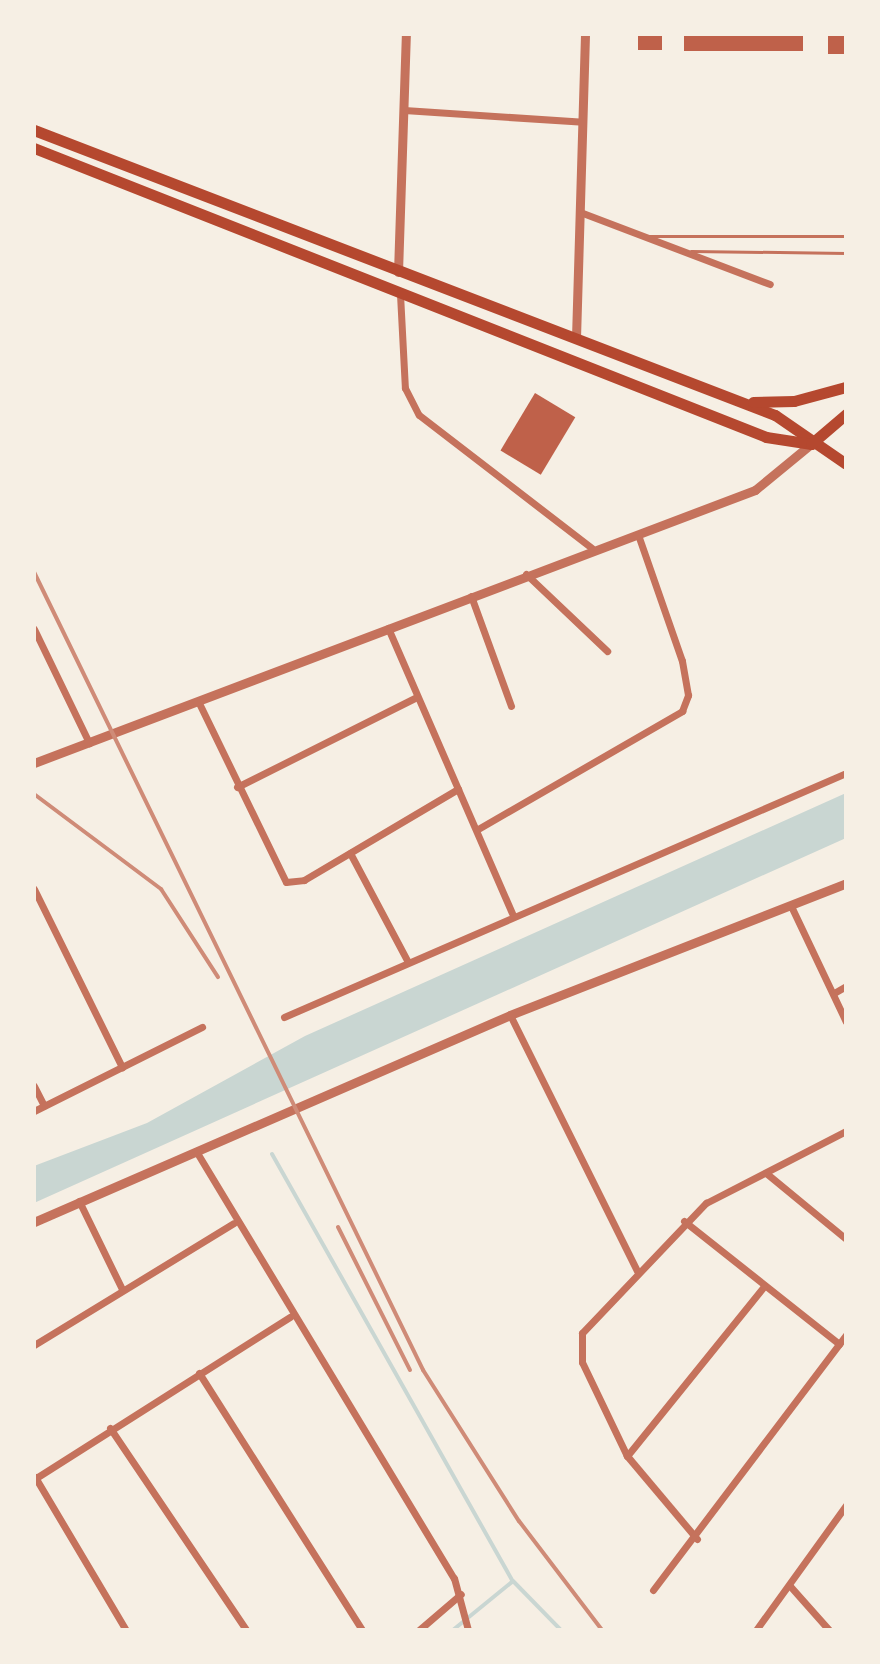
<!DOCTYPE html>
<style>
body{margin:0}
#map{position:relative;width:880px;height:1664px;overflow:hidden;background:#f6efe4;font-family:"PT Sans Narrow",sans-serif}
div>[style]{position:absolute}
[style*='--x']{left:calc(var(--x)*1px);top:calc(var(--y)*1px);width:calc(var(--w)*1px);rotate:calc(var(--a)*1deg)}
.water>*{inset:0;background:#c9d6d2}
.stream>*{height:4px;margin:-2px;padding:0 2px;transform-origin:2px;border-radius:2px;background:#c9d6d2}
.building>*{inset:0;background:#bf614a;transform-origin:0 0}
.service>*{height:3px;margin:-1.5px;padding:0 1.5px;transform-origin:1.5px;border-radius:1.5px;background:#c5725c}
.minor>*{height:7px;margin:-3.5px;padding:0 3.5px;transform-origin:3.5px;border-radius:3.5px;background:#c5725c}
.tertiary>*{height:9px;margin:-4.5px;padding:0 4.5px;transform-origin:4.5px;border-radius:4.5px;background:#c5725c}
.primary>*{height:11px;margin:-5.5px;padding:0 5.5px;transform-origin:5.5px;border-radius:5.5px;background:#b5482f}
.rail>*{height:4px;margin:-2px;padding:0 2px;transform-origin:2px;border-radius:2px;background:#cf8b77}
span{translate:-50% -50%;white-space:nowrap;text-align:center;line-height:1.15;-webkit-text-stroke:8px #f6efe4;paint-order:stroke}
.frame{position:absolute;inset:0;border:36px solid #f6efe4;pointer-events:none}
</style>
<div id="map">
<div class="water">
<div style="clip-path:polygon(846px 793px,846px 838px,34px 1203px,34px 1166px,147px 1123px,305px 1036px)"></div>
</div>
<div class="stream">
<div style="--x:272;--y:1154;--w:490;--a:60.6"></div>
<div style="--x:513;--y:1581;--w:69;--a:45.6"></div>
<div style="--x:453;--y:1630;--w:77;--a:-39.2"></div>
</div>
<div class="building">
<div style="left:638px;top:34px;width:24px;height:16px"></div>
<div style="left:684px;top:34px;width:119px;height:17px"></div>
<div style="left:828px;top:34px;width:18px;height:20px"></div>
<div style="left:535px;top:393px;width:47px;height:67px;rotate:31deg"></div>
</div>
<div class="service">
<div style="--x:649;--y:236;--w:197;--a:0"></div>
<div style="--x:691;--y:251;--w:155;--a:0.7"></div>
</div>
<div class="minor">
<div style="--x:404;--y:110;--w:179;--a:3.8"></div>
<div style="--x:580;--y:212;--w:203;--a:20.8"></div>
<div style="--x:400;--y:294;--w:94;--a:87"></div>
<div style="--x:405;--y:388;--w:30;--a:63"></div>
<div style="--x:419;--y:415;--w:218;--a:37.6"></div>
<div style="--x:526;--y:574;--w:112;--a:43.5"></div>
<div style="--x:471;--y:596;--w:117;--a:70"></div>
<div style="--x:388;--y:628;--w:314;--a:66.5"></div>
<div style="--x:34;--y:629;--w:127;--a:64.2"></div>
<div style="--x:198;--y:701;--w:201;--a:64.1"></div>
<div style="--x:286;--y:882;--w:18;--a:-6"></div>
<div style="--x:304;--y:880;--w:179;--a:-30.6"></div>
<div style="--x:237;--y:787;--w:201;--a:-26.6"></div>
<div style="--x:478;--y:829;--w:236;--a:-30"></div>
<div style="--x:682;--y:711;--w:17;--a:-69"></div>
<div style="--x:688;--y:695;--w:35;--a:-100"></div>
<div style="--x:682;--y:661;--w:133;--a:-109.2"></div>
<div style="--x:350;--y:853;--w:123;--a:62"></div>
<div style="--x:34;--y:889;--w:199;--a:63.7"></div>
<div style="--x:791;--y:906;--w:128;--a:64.6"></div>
<div style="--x:834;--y:993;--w:14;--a:-30"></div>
<div style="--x:510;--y:1015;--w:286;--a:63.6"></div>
<div style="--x:284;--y:1017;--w:613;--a:-23.47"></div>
<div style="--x:34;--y:1086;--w:22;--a:63"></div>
<div style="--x:34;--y:1111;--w:188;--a:-26.6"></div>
<div style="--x:196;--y:1151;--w:499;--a:58.9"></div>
<div style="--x:454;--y:1578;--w:54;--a:74.9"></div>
<div style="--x:766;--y:1173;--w:104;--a:39.5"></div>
<div style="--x:79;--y:1201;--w:98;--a:64"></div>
<div style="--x:684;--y:1221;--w:198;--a:38.4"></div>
<div style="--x:34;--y:1345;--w:234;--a:-31.4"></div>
<div style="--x:199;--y:1373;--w:304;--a:57.6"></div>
<div style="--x:110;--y:1428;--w:244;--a:56"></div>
<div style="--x:627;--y:1456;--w:218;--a:-51.1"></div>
<div style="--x:35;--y:1477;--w:178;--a:59.3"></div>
<div style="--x:36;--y:1478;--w:301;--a:-32.4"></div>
<div style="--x:697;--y:1539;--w:109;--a:-130.1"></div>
<div style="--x:627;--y:1456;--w:104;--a:-115.6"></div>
<div style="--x:582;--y:1362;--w:29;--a:-90"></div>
<div style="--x:582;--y:1333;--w:180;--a:-46.4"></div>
<div style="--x:706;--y:1203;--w:157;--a:-27.2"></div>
<div style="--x:790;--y:1586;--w:59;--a:48.4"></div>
<div style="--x:653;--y:1590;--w:320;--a:-52.9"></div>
<div style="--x:419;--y:1630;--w:55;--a:-40.6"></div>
<div style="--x:756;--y:1630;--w:154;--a:-54.2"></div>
</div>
<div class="tertiary">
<div style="--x:398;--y:272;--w:238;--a:-88.1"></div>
<div style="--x:576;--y:338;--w:304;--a:-88.3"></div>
<div style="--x:34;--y:763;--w:771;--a:-20.74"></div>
<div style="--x:755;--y:490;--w:72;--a:-39.4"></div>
<div style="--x:34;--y:1222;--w:519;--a:-23.5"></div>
<div style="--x:510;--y:1015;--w:361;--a:-21.4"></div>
</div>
<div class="primary">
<div style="--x:34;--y:130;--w:794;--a:21.04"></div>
<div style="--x:775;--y:415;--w:86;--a:34.6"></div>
<div style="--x:34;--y:148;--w:787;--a:21.54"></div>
<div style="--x:766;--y:437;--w:46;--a:8.8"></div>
<div style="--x:753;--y:402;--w:41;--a:-1.4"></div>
<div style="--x:794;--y:401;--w:54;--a:-15.1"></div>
<div style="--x:811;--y:444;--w:46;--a:-40.6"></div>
</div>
<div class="rail">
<div style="--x:34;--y:572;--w:888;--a:64.01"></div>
<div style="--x:423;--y:1370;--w:179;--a:57.6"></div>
<div style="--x:519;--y:1521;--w:137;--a:52.7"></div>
<div style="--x:34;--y:794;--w:159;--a:36.8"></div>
<div style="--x:161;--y:889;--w:105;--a:57.1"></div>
<div style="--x:338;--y:1227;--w:160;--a:63.3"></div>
</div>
<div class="frame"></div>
</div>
